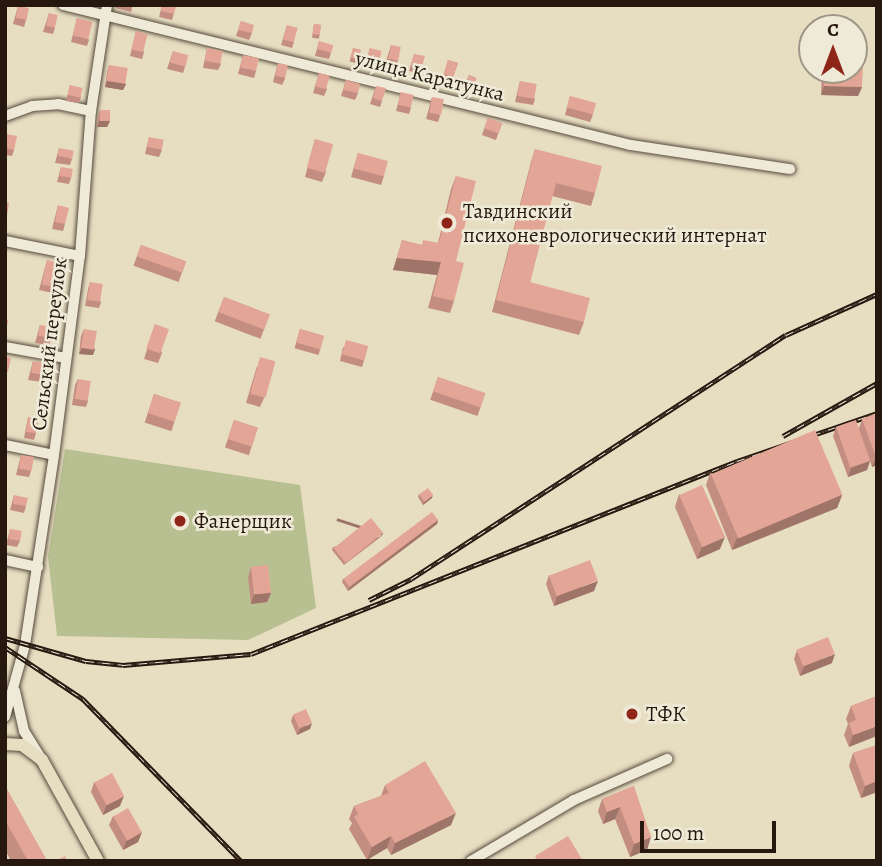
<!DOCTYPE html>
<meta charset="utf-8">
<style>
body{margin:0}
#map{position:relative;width:882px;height:866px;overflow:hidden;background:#e7dec2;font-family:Alegreya,serif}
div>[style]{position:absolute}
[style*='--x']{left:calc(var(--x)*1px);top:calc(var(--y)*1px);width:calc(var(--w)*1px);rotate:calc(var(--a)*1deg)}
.green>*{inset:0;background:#b8c091}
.roads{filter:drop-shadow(0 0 2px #56493c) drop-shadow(0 0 2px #56493c)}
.minor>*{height:10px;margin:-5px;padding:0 5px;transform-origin:5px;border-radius:5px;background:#efead7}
.major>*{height:12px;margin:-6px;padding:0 6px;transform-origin:6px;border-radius:6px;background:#e7dec2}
.rail>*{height:5px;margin-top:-2.5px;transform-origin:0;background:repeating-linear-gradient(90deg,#efead7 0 8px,#26170f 0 16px);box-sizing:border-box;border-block:2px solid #26170f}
.wall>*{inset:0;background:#c38e81;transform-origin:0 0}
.shaded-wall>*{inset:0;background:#9f7469;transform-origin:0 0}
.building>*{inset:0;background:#e3a596;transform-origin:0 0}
.dots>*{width:19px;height:19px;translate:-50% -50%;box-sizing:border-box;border:4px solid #efead7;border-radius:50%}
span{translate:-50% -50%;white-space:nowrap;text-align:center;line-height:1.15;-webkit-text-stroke:5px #efead7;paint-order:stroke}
.street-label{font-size:21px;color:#26170f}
.poi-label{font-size:21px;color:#26170f}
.left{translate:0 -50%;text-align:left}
.frame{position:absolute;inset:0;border:7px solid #26170f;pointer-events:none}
.north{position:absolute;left:798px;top:14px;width:70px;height:70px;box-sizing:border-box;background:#efead7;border:2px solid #9f9687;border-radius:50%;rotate:0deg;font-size:19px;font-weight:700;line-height:28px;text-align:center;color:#26170f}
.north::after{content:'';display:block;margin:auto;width:24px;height:32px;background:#8f2418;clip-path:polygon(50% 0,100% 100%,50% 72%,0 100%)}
.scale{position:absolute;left:640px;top:821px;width:136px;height:32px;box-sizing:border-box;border:4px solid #26170f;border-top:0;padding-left:9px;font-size:21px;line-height:24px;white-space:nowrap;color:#26170f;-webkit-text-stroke:5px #efead7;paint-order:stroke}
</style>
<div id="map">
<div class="green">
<div style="clip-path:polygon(65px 449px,300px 485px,316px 608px,248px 640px,57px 636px,48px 557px)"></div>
</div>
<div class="roads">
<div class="minor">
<div style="--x:63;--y:5;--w:585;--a:13.85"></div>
<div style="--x:631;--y:145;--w:161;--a:8.6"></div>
<div style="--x:5;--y:116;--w:29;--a:-20"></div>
<div style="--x:32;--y:106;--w:26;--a:-4"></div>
<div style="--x:58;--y:104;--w:34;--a:12"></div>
<div style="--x:5;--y:241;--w:76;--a:11.3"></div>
<div style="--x:5;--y:347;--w:62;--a:10.2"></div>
<div style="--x:5;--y:445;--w:50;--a:11.5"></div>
<div style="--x:5;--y:560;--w:34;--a:12"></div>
<div style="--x:15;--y:691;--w:41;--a:77.3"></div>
<div style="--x:24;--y:731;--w:31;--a:58"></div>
<div style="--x:5;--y:717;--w:75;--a:-74.5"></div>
<div style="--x:25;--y:645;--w:192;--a:-81.3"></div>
<div style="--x:54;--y:455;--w:201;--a:-82.6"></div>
<div style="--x:80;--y:256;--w:145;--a:-85.7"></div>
<div style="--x:91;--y:111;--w:107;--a:-81.4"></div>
<div style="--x:471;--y:861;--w:120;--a:-30.6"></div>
<div style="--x:574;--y:800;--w:102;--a:-23.8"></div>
</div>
<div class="major">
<div style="--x:5;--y:744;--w:17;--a:3"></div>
<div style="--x:22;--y:745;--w:25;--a:37"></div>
<div style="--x:42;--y:760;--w:115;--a:61"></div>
</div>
</div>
<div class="rail">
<div style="--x:783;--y:436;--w:108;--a:-29.4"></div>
<div style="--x:369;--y:600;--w:47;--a:-26.6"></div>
<div style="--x:411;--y:579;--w:447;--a:-33.1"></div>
<div style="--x:786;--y:335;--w:100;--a:-24.3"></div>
<div style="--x:5;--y:638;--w:84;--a:15.9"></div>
<div style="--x:86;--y:661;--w:37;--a:6"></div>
<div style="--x:123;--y:665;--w:128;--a:-4.9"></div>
<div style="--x:251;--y:654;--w:523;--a:-21.66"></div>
<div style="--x:737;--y:461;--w:148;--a:-18.9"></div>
<div style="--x:5;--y:647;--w:94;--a:33.7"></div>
<div style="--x:83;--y:699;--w:226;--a:45.7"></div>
</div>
<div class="wall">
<div style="clip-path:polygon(116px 5px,133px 5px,131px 12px,115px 8px)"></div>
<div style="clip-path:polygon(162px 5px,176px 5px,172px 20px,159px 17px)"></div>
<div style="clip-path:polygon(18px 6px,26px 20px,24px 27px,13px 24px)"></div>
<div style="clip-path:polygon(49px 13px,55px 28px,53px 34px,43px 32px)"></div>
<div style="clip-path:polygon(77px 18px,89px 40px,87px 46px,71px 42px)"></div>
<div style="clip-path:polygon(241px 21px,252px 33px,249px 40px,236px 36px)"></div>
<div style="left:314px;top:24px;width:7px;height:14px;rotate:8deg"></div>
<div style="clip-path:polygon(287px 25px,294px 42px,292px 48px,281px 45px)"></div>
<div style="clip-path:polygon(136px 31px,144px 52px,142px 59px,130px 56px)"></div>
<div style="clip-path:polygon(319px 41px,331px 53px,329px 59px,315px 56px)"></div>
<div style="clip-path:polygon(391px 45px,398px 61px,395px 68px,385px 65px)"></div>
<div style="clip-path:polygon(207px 48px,221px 64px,218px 70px,203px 68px)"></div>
<div style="left:353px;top:48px;width:8px;height:14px;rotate:14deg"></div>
<div style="clip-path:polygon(370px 48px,379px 62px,377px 68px,365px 65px)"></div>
<div style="clip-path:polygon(173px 51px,185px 67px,183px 73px,167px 69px)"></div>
<div style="clip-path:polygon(414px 54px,422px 67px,420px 74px,409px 71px)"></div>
<div style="clip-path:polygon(243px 55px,256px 71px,254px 78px,238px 74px)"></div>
<div style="clip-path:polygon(448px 60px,458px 63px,451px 83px,442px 81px)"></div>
<div style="clip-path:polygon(278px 63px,285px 79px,282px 85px,273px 82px)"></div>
<div style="clip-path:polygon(109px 65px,126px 84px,123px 90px,105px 87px,107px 72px)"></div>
<div style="clip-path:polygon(822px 70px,854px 70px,862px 87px,858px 96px,821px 95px)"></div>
<div style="clip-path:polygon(319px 73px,327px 89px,324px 96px,313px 93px)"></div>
<div style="left:469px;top:75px;width:8px;height:13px;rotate:23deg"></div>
<div style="clip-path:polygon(346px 80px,358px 93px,355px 100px,341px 96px)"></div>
<div style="clip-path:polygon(520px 81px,535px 99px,533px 105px,515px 102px)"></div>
<div style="clip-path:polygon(70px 85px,81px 97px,79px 103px,66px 101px)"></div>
<div style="clip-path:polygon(376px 86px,382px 101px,380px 107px,370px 104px)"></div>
<div style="clip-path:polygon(401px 92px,411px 108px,409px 114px,396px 111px)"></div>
<div style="clip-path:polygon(570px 96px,593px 115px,590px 122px,565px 115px)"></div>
<div style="clip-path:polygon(432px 97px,440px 116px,438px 122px,426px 119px)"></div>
<div style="clip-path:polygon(100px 110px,110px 121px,107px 127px,97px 127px,98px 116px)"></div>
<div style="left:488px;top:118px;width:15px;height:18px;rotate:20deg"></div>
<div style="clip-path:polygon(6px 134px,14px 150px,12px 156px,5px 155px)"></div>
<div style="clip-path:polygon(149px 137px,162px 150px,159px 157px,145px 154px)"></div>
<div style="clip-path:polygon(315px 139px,326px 172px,322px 182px,305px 177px)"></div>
<div style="clip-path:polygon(59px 148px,72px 159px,70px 165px,55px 163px)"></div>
<div style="clip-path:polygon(535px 149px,595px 193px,591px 206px,552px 196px,530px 282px,584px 322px,579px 335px,492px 312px,531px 162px)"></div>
<div style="clip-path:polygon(358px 153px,384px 176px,381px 185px,351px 177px)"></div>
<div style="clip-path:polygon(61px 167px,71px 178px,69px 184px,57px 182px)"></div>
<div style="clip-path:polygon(456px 176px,456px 261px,454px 301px,450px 313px,428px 308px,437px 275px,393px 270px,402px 240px,421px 245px,438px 243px,451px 189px)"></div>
<div style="clip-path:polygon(58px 205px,65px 224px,63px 231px,52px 229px)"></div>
<div style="left:141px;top:245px;width:48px;height:22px;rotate:20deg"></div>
<div style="clip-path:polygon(47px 260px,55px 287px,53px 293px,39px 290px)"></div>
<div style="clip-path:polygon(90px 282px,101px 302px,99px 308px,85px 306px,88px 289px)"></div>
<div style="left:224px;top:297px;width:49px;height:26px;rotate:21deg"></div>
<div style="clip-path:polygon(155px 324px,162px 353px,158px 363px,144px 359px)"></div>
<div style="clip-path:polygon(40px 325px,51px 339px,49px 345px,35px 343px)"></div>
<div style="clip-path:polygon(84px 329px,95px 349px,93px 355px,79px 354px,81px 336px)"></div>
<div style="left:300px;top:329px;width:25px;height:20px;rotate:16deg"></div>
<div style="clip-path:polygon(343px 347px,364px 360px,362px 367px,340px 361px)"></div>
<div style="clip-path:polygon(33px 361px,44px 376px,42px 382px,28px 380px)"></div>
<div style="clip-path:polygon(257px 366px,264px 398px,260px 407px,246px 403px)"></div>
<div style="left:438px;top:377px;width:50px;height:24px;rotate:19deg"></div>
<div style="clip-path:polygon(78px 379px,88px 401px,86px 407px,72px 405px,75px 385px)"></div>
<div style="left:154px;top:394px;width:28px;height:30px;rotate:18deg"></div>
<div style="clip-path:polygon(877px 413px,877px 465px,872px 467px,870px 461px,867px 470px,848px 477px,833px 436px,836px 427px,859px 428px,862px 419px)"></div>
<div style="clip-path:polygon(28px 417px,36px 433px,34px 440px,24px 438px)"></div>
<div style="left:234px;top:420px;width:25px;height:29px;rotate:18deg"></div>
<div style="clip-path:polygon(21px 455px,31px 471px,29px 477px,16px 475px)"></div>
<div style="clip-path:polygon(710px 473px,842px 495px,837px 508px,732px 550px,706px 485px)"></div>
<div style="clip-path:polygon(419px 494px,432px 498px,423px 505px,418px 497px)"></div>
<div style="clip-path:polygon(679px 494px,720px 549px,697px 559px,675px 507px)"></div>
<div style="clip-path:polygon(14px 495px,26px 506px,24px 513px,10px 510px)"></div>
<div style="clip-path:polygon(438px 520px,437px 524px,348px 591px,342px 582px,343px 579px)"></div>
<div style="clip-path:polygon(10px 529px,20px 541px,17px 547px,6px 545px)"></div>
<div style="clip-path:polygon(382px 536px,344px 565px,332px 550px,333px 547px)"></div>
<div style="clip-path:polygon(251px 567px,271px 593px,267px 602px,251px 604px,248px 577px)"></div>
<div style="clip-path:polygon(549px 575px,594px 591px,554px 606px,546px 584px)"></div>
<div style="clip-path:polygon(797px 650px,832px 663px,800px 676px,794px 659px)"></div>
<div style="clip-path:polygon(877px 696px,849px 747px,844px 735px,848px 724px,846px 719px,851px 706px)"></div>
<div style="clip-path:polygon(293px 715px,310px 729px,297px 735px,291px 721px)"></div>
<div style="clip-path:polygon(877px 745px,877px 792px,861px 798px,849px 766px,853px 753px)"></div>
<div style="clip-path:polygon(94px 782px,120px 806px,103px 815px,91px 792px)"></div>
<div style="clip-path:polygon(385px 785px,451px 825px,391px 855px,387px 848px,367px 860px,349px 829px,352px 823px,349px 819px,354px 806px,381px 796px)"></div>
<div style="clip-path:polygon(5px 786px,47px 861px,11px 861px,5px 850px)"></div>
<div style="clip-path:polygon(634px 786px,647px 850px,630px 857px,615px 819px,603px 824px,598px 811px,602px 799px)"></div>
<div style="clip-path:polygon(113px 816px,142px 832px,138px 842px,123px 850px,109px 825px)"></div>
</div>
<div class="shaded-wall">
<div style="clip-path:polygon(107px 81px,126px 84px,123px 90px,105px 87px)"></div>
<div style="clip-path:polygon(824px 86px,862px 87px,858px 96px,821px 95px)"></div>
<div style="clip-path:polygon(99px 121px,110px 121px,107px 127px,97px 127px)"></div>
<div style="clip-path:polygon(397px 258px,441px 262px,437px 275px,393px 270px)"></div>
<div style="clip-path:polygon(82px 348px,95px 349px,93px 355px,79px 354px)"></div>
<div style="clip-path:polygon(876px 457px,877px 457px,877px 465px,872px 467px)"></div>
<div style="clip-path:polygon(870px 461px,867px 470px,848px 477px,851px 468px)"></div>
<div style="clip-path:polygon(433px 495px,432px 498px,423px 505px,424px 502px)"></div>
<div style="clip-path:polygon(842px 495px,837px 508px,732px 550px,737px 538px)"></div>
<div style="clip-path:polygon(438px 520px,437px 524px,348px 591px,349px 588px)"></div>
<div style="left:383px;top:533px;width:3px;height:48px;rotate:108deg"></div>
<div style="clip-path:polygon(725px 537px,720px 549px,697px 559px,702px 547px)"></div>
<div style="clip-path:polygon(598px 581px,594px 591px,554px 606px,557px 596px)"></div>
<div style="clip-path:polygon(271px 593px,267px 602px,251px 604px,254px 594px)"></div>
<div style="clip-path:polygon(835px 654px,832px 663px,800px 676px,804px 666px)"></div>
<div style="clip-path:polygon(312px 723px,310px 729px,297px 735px,300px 729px)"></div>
<div style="clip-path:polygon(877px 726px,877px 736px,849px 747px,853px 735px)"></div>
<div style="clip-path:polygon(877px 781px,877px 792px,861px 798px,865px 786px)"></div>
<div style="clip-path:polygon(124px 796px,120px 806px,103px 815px,106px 806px)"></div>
<div style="clip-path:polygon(620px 807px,615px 819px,603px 824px,607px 812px)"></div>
<div style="clip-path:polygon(456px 813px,451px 825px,391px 855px,395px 843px)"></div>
<div style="clip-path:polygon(142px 832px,138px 842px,123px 850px,126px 841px)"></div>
<div style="clip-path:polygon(391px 836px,387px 848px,367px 860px,372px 847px)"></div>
<div style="clip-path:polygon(651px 837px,647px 850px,630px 857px,634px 844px)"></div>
</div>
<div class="building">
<div style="clip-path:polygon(162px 5px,176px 5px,174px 14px,161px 11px)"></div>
<div style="left:18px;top:6px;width:11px;height:12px;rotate:10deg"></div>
<div style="left:49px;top:13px;width:9px;height:13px;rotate:13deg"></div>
<div style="left:77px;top:18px;width:16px;height:18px;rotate:14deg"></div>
<div style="clip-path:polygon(241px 21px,254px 25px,252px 33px,238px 30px)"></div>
<div style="left:314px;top:24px;width:7px;height:10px;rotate:8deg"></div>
<div style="left:287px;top:25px;width:11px;height:15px;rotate:15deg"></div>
<div style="left:136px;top:31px;width:12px;height:19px;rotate:14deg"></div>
<div style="left:319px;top:41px;width:15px;height:8px;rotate:16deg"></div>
<div style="left:391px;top:45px;width:10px;height:14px;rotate:11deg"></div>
<div style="left:207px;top:48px;width:16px;height:13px;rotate:11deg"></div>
<div style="left:353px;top:48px;width:8px;height:10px;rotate:14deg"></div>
<div style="left:370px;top:48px;width:12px;height:11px;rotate:14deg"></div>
<div style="left:173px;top:51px;width:16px;height:12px;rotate:15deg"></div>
<div style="clip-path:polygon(414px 54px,425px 56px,422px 67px,411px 65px)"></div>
<div style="left:243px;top:55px;width:16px;height:13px;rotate:11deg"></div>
<div style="left:448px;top:60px;width:10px;height:15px;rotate:17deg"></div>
<div style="left:278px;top:63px;width:10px;height:13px;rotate:11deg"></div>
<div style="clip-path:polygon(854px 63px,863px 63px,862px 87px,824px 86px,825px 70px,854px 70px)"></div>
<div style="left:109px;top:65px;width:19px;height:16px;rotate:9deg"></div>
<div style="left:319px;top:73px;width:11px;height:14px;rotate:15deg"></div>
<div style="left:469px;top:75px;width:8px;height:9px;rotate:23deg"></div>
<div style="clip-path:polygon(346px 80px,360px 84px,358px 93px,343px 90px)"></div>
<div style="left:520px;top:81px;width:17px;height:15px;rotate:10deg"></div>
<div style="left:70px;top:85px;width:13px;height:10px;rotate:13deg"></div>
<div style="clip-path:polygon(376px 86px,386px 88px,382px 101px,373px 98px)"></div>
<div style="left:401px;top:92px;width:13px;height:13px;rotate:13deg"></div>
<div style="left:570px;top:96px;width:27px;height:12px;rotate:15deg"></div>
<div style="left:432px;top:97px;width:12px;height:16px;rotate:9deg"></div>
<div style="left:100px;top:110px;width:10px;height:11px"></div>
<div style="left:488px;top:118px;width:15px;height:11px;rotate:20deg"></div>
<div style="clip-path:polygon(6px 134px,17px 136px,14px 150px,5px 148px)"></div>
<div style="left:149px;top:137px;width:15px;height:10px;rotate:11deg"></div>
<div style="left:315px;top:139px;width:19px;height:30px;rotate:16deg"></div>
<div style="left:59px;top:148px;width:15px;height:8px;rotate:11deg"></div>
<div style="clip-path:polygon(535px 149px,602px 166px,595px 193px,556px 183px,530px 282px,590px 298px,584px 322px,496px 300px)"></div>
<div style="left:358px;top:153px;width:31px;height:16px;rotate:15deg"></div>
<div style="left:61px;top:167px;width:12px;height:9px;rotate:9deg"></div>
<div style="clip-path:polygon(456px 176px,476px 181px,456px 261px,464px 263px,454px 301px,433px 296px,441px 262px,397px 258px,402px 240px,422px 245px,423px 240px,439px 243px)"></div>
<div style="clip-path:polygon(5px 202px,9px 203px,7px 216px,5px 216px)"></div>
<div style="clip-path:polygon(58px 205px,69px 208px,65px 224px,55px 222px)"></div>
<div style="left:141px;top:245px;width:48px;height:12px;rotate:20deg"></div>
<div style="left:47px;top:260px;width:14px;height:25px;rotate:12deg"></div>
<div style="left:90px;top:282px;width:13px;height:18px;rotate:9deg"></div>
<div style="left:224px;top:297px;width:49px;height:16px;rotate:21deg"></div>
<div style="clip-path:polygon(5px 320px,8px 320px,6px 332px,5px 332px)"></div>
<div style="left:155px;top:324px;width:15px;height:26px;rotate:20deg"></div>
<div style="left:40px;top:325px;width:13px;height:11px;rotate:9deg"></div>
<div style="left:84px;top:329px;width:13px;height:19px;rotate:9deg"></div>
<div style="left:300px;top:329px;width:25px;height:14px;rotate:16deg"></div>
<div style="left:346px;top:340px;width:23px;height:15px;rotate:15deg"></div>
<div style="clip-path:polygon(5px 357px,11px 358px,8px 372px,5px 372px)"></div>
<div style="left:260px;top:357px;width:16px;height:38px;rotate:15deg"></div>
<div style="left:33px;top:361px;width:13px;height:12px;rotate:9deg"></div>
<div style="left:438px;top:377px;width:50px;height:15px;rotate:19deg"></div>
<div style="left:78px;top:379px;width:13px;height:20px;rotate:9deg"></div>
<div style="left:154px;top:394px;width:28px;height:20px;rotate:18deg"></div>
<div style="clip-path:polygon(877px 413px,877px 457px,876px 457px,862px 419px)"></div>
<div style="clip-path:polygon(28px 417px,39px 419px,36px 433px,26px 432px)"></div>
<div style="left:234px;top:420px;width:25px;height:20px;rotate:18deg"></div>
<div style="left:856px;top:420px;width:43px;height:21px;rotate:71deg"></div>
<div style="left:815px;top:430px;width:70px;height:113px;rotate:67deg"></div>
<div style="left:21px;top:455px;width:13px;height:14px;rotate:9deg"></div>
<div style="left:702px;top:485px;width:57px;height:25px;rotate:66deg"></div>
<div style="left:428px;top:488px;width:9px;height:11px;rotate:54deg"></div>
<div style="clip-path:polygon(14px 495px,28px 498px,26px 506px,13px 504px)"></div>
<div style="left:432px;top:512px;width:10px;height:111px;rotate:53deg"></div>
<div style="left:371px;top:518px;width:19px;height:48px;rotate:51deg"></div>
<div style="left:10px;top:529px;width:12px;height:10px;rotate:9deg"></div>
<div style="left:590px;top:560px;width:22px;height:44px;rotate:69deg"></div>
<div style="left:268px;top:565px;width:28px;height:17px;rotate:84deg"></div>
<div style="left:828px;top:637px;width:18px;height:34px;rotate:68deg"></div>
<div style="clip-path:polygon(877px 696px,877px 726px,853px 735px,849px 723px,856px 720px,851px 706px)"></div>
<div style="left:306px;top:709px;width:15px;height:14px;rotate:67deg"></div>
<div style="clip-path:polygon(877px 745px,877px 781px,865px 786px,853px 753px)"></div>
<div style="clip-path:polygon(425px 761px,456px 813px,395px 843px,391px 836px,372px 847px,354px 817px,358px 814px,354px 806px,389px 793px,385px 785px)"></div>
<div style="left:112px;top:773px;width:26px;height:20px;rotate:62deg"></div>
<div style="clip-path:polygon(5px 786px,47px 861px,28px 861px,5px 820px)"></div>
<div style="clip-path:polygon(634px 786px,651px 837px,634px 844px,620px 807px,607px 812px,602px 799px)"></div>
<div style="left:128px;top:808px;width:28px;height:17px;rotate:60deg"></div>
<div style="clip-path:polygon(568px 836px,583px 861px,538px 861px,535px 856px)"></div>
<div style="clip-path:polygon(65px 856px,67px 861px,56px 861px)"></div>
</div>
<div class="dots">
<div style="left:447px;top:223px;background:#8f2418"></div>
<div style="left:180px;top:521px;background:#8f2418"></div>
<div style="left:632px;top:714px;background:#8f2418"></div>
</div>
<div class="street-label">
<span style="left:430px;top:76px;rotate:14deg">улица Каратунка</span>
<span style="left:49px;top:344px;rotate:-83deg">Сельский переулок</span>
</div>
<div class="poi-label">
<span class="left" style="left:463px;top:223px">Тавдинский<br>психоневрологический интернат</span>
<span class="left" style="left:194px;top:521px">Фанерщик</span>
<span class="left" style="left:646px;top:714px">ТФК</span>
</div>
<div class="frame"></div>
<div class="north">С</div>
<div class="scale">100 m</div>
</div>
